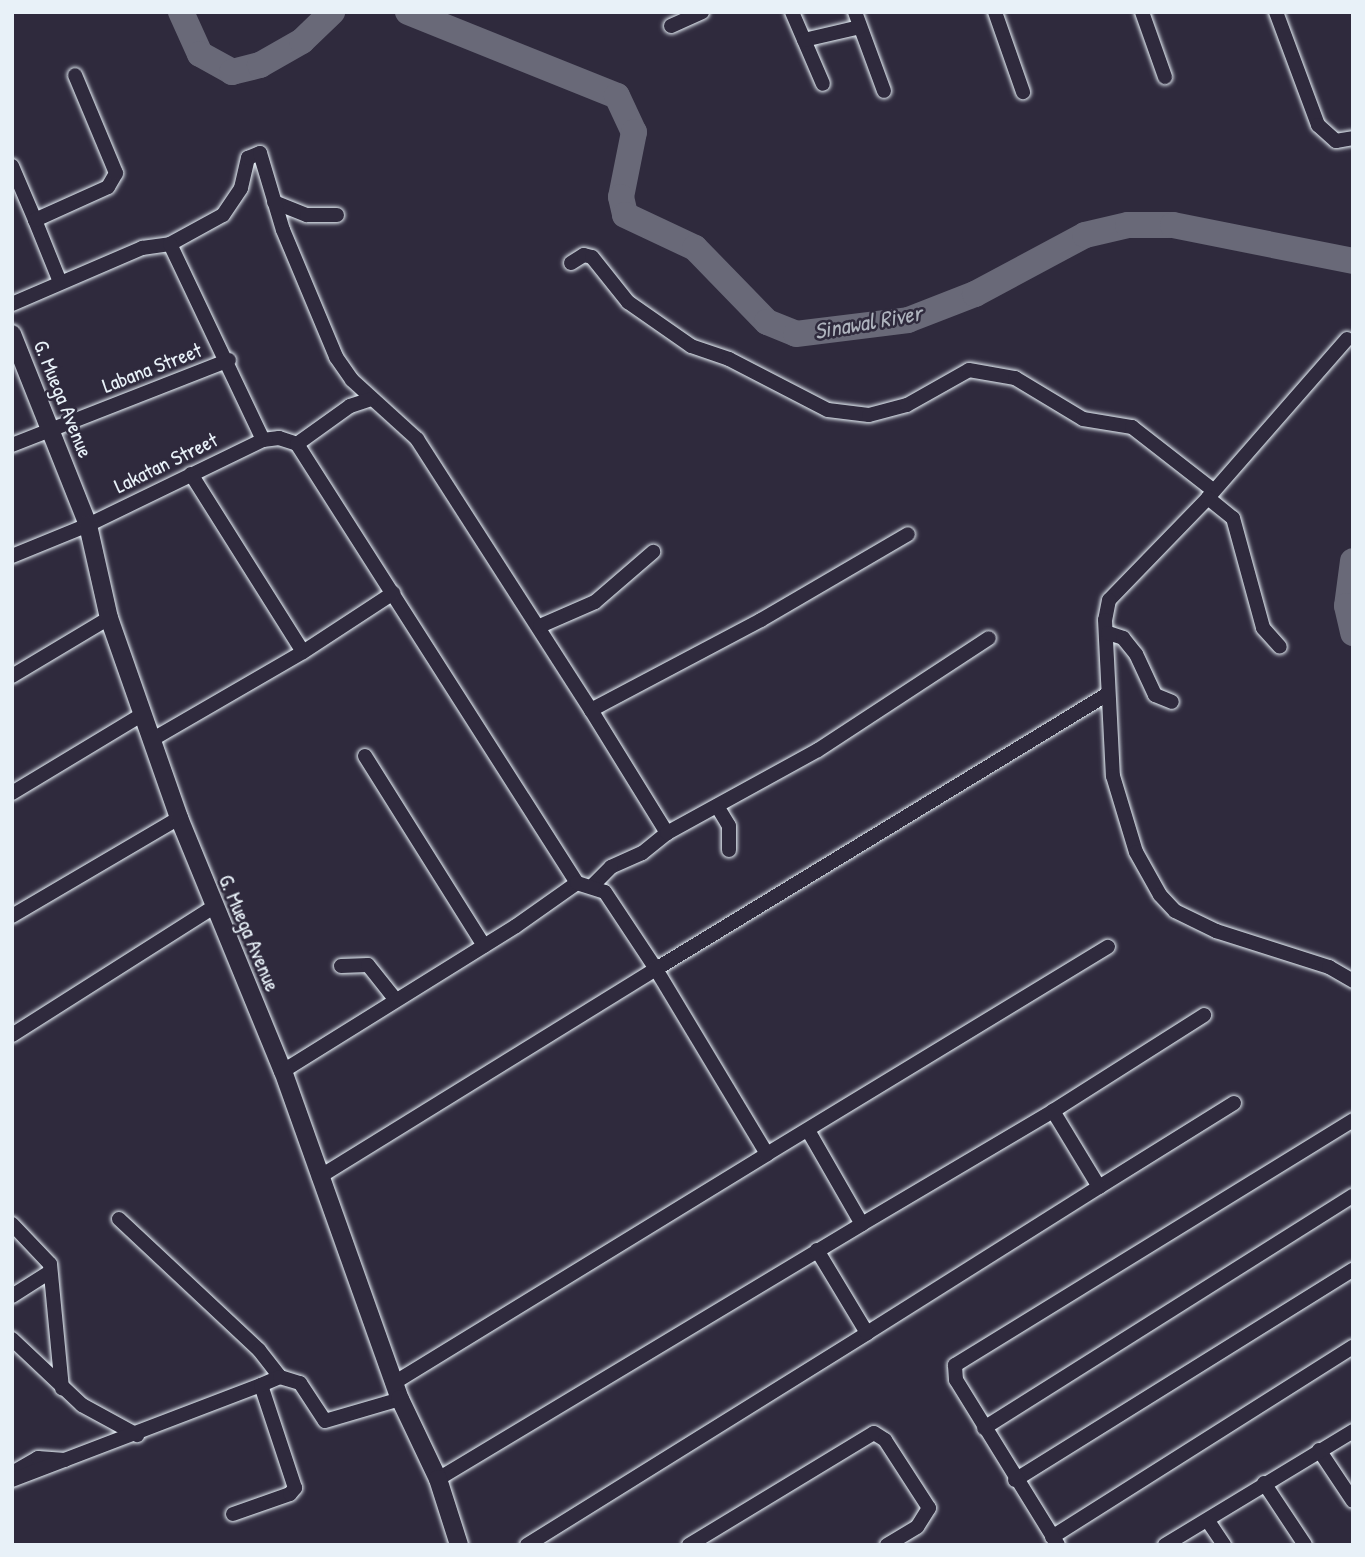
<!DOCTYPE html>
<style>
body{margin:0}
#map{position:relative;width:1365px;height:1557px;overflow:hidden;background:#2f2a3d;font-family:"Patrick Hand",sans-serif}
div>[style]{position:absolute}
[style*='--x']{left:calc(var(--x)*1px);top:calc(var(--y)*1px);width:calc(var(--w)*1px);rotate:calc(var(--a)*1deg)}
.river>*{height:26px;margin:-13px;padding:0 13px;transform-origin:13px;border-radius:13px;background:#696978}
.roads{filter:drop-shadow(0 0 2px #e8f1f8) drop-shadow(0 0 2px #e8f1f8)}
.minor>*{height:14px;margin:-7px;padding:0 7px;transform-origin:7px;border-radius:7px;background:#2f2a3d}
.tertiary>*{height:18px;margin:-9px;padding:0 9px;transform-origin:9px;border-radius:9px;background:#2f2a3d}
span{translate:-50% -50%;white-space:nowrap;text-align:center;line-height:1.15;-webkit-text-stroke:5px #2f2a3d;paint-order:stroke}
.street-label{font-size:21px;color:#e8f1f8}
.water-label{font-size:23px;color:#afb4be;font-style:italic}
.frame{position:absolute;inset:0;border:14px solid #e8f1f8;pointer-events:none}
</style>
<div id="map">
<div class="river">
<div style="--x:181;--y:12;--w:46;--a:65.7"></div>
<div style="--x:200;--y:54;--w:37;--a:29"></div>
<div style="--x:232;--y:72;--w:29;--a:-14"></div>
<div style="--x:260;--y:65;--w:48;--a:-29.7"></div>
<div style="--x:302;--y:41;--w:42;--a:-44"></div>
<div style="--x:408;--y:12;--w:225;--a:21.9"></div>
<div style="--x:617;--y:96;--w:40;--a:65"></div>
<div style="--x:634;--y:132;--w:66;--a:101.3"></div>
<div style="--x:621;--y:197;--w:18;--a:77"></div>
<div style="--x:625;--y:215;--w:77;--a:25.2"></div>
<div style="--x:695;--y:248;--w:103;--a:45.8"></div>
<div style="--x:767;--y:322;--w:31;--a:22"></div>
<div style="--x:796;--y:334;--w:113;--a:-7.1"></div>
<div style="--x:908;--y:320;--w:72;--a:-21.2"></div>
<div style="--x:975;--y:294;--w:125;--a:-28.2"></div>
<div style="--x:1085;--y:235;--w:44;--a:-13.1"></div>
<div style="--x:1128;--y:225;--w:45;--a:0"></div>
<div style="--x:1173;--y:225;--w:184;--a:11.3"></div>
<div style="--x:1353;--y:561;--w:45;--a:97.6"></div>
<div style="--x:1347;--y:606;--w:28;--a:77"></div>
</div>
<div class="roads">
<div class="minor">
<div style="--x:792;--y:12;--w:78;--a:66.7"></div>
<div style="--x:855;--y:12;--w:84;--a:69.8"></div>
<div style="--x:995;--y:12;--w:85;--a:70.7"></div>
<div style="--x:1142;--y:12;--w:69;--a:70.5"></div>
<div style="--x:1276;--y:12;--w:121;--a:69.6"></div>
<div style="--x:1318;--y:125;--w:24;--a:42"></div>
<div style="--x:1336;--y:141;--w:17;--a:-10"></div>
<div style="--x:671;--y:26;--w:34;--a:-24"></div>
<div style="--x:804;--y:40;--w:57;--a:-13.1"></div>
<div style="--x:12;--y:166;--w:59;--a:66.9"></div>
<div style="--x:274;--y:202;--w:35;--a:22"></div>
<div style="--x:307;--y:215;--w:30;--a:0"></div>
<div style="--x:170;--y:244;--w:60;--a:-28.7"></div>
<div style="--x:223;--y:215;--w:32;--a:-56"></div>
<div style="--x:241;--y:188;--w:31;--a:-77"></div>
<div style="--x:248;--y:158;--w:13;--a:-23"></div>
<div style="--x:260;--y:153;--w:80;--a:73.4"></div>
<div style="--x:283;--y:230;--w:138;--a:67.3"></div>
<div style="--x:336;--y:357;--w:28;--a:55"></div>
<div style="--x:352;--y:380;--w:88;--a:42.2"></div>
<div style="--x:417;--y:439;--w:322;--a:57.3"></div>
<div style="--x:591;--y:710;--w:192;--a:-27.9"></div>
<div style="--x:761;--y:620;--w:170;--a:-30.3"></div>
<div style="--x:571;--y:263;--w:15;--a:-32"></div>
<div style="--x:584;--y:255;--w:8;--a:14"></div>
<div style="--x:592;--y:257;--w:58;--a:51.3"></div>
<div style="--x:628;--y:302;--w:77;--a:34.9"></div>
<div style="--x:691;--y:346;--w:40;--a:18.9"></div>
<div style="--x:729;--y:359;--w:111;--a:27.3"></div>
<div style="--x:828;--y:410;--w:41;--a:7"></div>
<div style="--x:869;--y:415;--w:39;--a:-15"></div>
<div style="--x:907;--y:405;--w:71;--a:-29.4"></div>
<div style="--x:969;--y:370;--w:47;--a:9.9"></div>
<div style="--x:1015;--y:378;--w:79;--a:31.1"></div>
<div style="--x:1083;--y:419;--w:50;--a:9.3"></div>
<div style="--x:1132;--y:427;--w:103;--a:37.9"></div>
<div style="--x:60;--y:282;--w:67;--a:-112"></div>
<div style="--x:35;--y:220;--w:80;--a:-24.3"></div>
<div style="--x:108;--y:187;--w:16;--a:-60"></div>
<div style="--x:116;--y:173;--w:106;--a:-112.7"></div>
<div style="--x:12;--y:304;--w:142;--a:-23.3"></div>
<div style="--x:142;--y:248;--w:28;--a:-8"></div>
<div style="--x:170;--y:244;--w:217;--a:64.6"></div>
<div style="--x:263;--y:440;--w:16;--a:-7"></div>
<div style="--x:279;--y:438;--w:19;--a:18"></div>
<div style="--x:297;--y:444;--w:521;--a:57.47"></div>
<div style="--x:1347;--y:339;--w:211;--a:131.2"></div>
<div style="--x:1208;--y:498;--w:142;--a:134.1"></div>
<div style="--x:1109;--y:600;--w:20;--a:101"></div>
<div style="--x:1105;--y:620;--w:156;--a:87.1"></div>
<div style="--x:1113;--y:776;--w:79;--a:73.2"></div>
<div style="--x:1136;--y:852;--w:49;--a:60.8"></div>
<div style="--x:1160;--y:895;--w:22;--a:47"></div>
<div style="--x:1175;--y:911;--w:46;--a:26"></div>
<div style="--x:1216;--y:931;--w:119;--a:17.7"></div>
<div style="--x:1329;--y:967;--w:28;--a:30"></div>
<div style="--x:297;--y:444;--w:65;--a:-35.6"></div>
<div style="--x:350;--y:406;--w:22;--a:-18"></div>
<div style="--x:12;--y:445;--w:233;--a:-21.4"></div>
<div style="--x:191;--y:474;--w:210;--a:57.8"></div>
<div style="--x:1208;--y:498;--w:32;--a:39"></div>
<div style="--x:1233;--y:518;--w:114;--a:74.7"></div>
<div style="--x:1263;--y:628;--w:25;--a:48"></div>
<div style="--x:12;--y:556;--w:82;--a:-22.2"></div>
<div style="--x:88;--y:525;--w:195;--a:-25.9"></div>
<div style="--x:540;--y:626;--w:60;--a:-23.6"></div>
<div style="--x:595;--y:602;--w:77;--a:-40.8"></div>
<div style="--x:1108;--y:633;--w:16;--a:18"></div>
<div style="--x:1123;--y:638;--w:21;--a:51"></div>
<div style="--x:1136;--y:654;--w:45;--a:65.1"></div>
<div style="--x:1155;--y:695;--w:18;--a:22"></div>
<div style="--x:12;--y:676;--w:113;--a:-30.9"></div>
<div style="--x:591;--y:710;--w:145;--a:58.3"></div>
<div style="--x:667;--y:833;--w:32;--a:141"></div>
<div style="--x:642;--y:853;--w:34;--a:156"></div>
<div style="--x:611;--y:867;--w:25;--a:135"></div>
<div style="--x:153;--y:739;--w:173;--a:-30.1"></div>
<div style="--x:303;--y:652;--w:108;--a:-33.2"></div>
<div style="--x:365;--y:756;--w:224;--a:57.9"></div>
<div style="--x:12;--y:793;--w:153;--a:-31.1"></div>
<div style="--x:717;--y:806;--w:23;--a:59"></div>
<div style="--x:729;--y:826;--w:24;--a:90"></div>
<div style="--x:667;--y:833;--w:172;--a:-28.8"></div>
<div style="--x:818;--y:750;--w:204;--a:-33.2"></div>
<div style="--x:12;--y:916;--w:194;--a:-30.4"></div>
<div style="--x:341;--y:966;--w:27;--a:-2"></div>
<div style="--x:368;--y:965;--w:43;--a:51.5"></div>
<div style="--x:12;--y:1035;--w:237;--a:-32.4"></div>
<div style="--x:283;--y:1071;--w:274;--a:-31.9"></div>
<div style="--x:516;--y:926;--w:75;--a:-35.2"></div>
<div style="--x:577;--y:883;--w:29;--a:18"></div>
<div style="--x:605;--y:892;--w:92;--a:56.5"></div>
<div style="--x:656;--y:969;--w:396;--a:148.3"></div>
<div style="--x:809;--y:1132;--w:106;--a:60.1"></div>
<div style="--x:862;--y:1224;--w:222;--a:-30.6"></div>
<div style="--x:1053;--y:1111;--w:179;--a:-32.4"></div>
<div style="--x:767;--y:1154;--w:399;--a:-31.3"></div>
<div style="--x:1099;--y:1187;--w:159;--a:-31.9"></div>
<div style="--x:119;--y:1219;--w:192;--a:43.1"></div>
<div style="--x:259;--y:1350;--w:34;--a:52"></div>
<div style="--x:12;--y:1224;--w:55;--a:46.5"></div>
<div style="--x:50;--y:1264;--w:125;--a:84.5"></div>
<div style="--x:12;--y:1296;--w:45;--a:-32.3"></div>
<div style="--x:867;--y:1333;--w:274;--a:-32.2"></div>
<div style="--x:1099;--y:1187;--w:89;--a:-121.2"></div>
<div style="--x:12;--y:1339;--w:96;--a:43.3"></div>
<div style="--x:82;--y:1405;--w:63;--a:28.6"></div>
<div style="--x:397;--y:1381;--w:434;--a:-31.5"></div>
<div style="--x:767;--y:1154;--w:216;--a:-121"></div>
<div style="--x:656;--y:969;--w:527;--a:-31.34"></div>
<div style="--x:984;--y:1428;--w:436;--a:-32.2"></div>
<div style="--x:1319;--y:1450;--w:61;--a:56.3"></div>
<div style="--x:12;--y:1473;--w:30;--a:-30"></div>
<div style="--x:38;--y:1458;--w:27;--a:4"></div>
<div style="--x:438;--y:1479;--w:495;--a:-31"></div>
<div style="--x:12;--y:1480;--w:267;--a:-20.9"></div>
<div style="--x:1015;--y:1480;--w:398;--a:-31.9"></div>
<div style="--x:1264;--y:1483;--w:74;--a:56.5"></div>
<div style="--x:233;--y:1514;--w:60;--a:-19.3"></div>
<div style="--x:290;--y:1494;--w:8;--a:-50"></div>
<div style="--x:295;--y:1488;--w:108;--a:-108.3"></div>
<div style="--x:261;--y:1385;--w:21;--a:-23"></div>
<div style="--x:280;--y:1377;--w:21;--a:17"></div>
<div style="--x:300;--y:1383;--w:45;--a:56.7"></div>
<div style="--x:325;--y:1421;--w:78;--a:-16.3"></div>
<div style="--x:1208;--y:1521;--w:29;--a:56"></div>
<div style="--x:1052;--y:1537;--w:356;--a:-32.3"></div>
<div style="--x:527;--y:1545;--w:401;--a:-31.9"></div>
<div style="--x:867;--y:1333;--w:97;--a:-121.1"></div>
<div style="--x:689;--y:1545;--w:216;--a:-31.2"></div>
<div style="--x:874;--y:1433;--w:13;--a:32"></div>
<div style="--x:885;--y:1440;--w:81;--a:57.1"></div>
<div style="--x:929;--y:1508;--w:22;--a:122"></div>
<div style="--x:917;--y:1527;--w:35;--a:149"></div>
<div style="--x:1058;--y:1545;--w:194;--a:-121.7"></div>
<div style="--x:956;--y:1380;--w:15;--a:-94"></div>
<div style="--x:955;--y:1365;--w:467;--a:-31.6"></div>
<div style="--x:1165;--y:1545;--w:220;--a:-31.2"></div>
</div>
<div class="tertiary">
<div style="--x:12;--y:334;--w:206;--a:68.3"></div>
<div style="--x:88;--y:525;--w:95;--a:77.3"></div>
<div style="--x:109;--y:618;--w:212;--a:70.7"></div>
<div style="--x:179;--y:818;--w:274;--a:67.7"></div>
<div style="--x:283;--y:1071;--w:348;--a:70.4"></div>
<div style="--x:400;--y:1399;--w:89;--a:64.6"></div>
<div style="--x:438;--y:1479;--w:69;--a:72.3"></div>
</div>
</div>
<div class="street-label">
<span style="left:152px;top:368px;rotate:-21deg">Labana Street</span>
<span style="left:63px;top:399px;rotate:68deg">G. Muega Avenue</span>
<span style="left:166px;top:463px;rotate:-26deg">Lakatan Street</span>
<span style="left:249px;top:933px;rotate:67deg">G. Muega Avenue</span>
</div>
<div class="water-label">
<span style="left:868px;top:322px;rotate:-10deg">Sinawal River</span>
</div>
<div class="frame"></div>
</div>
